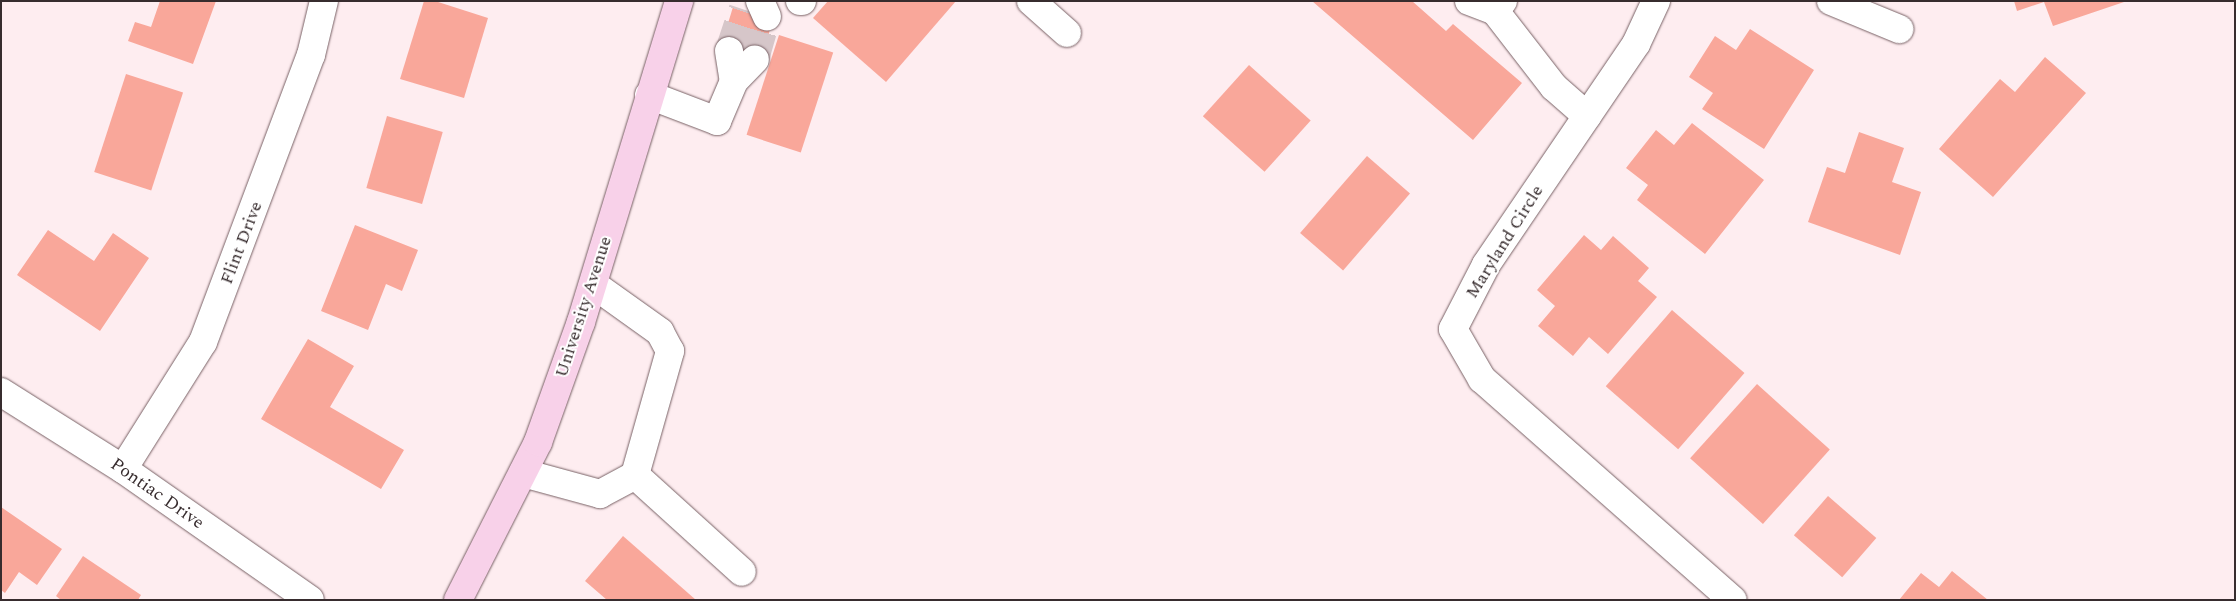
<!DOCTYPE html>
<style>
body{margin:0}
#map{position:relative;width:2236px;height:601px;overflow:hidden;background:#feedf0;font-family:Spectral,serif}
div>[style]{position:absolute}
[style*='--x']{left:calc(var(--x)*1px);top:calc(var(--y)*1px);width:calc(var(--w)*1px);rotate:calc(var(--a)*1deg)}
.building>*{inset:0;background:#f9a79a;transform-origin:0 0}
.minor-tunnel>*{height:28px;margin-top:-14px;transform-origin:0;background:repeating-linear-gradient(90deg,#d6c6c9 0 28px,transparent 0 42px)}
.roads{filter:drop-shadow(0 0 1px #786165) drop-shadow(0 0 1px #786165)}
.minor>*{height:28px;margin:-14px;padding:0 14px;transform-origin:14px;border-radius:14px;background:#fff}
.major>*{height:28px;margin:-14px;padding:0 14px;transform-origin:14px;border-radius:14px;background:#f8d1e9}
span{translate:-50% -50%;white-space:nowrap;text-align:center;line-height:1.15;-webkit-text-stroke:4px #fff;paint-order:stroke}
.street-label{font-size:18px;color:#372c2e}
.frame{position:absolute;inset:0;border:2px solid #372c2e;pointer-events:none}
</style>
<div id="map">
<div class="building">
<div style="clip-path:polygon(160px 1px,216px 1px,193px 64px,128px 41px,135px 22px,151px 27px)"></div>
<div style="clip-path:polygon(424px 1px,435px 1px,488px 18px,464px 98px,400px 79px)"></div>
<div style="clip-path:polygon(828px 1px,956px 1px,886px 82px,813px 18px)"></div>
<div style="clip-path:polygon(1312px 1px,1412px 1px,1446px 31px,1453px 24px,1522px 83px,1473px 140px)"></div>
<div style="clip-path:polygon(2014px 1px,2124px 1px,2124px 2px,2053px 26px,2044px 2px,2017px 11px)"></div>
<div style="left:733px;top:7px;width:42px;height:44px;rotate:17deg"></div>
<div style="clip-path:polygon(1750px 29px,1814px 70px,1764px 149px,1702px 109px,1713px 93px,1689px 77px,1715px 36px,1736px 50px)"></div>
<div style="left:779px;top:35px;width:57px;height:105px;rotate:18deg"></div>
<div style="clip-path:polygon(2045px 57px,2086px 93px,1993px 197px,1939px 149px,2000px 79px,2015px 92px)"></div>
<div style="left:1249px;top:65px;width:83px;height:69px;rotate:42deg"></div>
<div style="left:126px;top:74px;width:60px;height:103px;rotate:18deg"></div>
<div style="left:387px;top:116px;width:58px;height:75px;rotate:16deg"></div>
<div style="clip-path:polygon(1692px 123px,1764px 180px,1705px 254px,1637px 200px,1648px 185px,1626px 168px,1656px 130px,1674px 145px)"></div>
<div style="clip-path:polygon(1859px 132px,1904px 148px,1892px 182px,1921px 192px,1900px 255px,1808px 222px,1827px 167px,1845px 173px)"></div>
<div style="left:1367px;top:156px;width:57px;height:102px;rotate:41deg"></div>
<div style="clip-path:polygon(355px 225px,418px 250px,402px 291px,386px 284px,368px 330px,321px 311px)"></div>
<div style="clip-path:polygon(48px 230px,94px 261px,113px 233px,149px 258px,100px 331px,17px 275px)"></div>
<div style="clip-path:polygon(1584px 235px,1601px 250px,1613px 236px,1649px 268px,1638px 281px,1657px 297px,1608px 354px,1589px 337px,1573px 356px,1538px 326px,1555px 306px,1537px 290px)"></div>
<div style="left:1672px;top:310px;width:96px;height:101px;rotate:41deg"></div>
<div style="clip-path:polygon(308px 339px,354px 366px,330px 407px,404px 450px,381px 489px,261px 419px)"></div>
<div style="left:1757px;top:384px;width:98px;height:100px;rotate:42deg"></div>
<div style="left:1828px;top:496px;width:64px;height:52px;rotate:41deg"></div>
<div style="clip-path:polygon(1px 507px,62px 549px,37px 585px,19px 572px,5px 593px,1px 590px)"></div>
<div style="clip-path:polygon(623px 536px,696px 600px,607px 600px,585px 581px)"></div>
<div style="clip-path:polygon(83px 556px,141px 595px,138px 600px,61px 600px,56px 596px)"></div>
<div style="clip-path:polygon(1952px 571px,1988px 600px,1899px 600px,1921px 573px,1939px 587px)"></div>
</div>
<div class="minor-tunnel">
<div style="--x:729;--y:51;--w:44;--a:-71.6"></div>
<div style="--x:755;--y:59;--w:44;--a:-74.1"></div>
</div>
<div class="roads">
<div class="minor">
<div style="--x:760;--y:1;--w:17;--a:66"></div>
<div style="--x:800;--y:1;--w:2;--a:0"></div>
<div style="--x:1031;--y:1;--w:48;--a:41.6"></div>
<div style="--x:1469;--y:1;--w:28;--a:21"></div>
<div style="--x:1503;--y:1;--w:13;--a:129"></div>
<div style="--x:1495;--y:11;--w:96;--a:52.2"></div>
<div style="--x:1554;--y:87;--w:44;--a:41.3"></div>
<div style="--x:1656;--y:1;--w:47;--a:114.9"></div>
<div style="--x:1636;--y:44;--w:267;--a:124.2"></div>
<div style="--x:1486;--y:265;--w:72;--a:117.3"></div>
<div style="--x:1453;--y:329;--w:58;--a:59.9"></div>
<div style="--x:1482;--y:379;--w:334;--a:41.4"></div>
<div style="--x:1831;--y:1;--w:74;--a:22.4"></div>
<div style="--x:729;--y:51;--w:30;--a:81"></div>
<div style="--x:649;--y:95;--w:73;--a:20.9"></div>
<div style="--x:717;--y:121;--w:43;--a:-67"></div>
<div style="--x:734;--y:81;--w:30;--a:-46"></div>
<div style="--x:1;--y:392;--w:144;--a:32.3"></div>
<div style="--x:123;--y:469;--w:228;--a:35"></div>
<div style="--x:123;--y:469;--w:150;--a:-57.8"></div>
<div style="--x:203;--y:342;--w:307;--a:-69.4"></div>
<div style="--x:311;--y:55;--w:56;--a:-76.5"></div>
<div style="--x:523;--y:473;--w:80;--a:15.3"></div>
<div style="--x:600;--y:494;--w:40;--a:-28"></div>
<div style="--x:635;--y:475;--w:129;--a:-74.2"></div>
<div style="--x:670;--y:351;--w:21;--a:-118"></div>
<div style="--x:660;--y:332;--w:82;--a:-144.4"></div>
<div style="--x:635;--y:475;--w:144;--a:42.2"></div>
</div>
<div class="major">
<div style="--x:458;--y:600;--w:177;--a:-63.1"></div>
<div style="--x:538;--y:442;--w:127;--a:-70.3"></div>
<div style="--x:581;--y:322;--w:336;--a:-73"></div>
</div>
</div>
<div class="street-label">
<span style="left:1505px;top:242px;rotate:-58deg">Maryland Circle</span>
<span style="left:242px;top:243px;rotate:-69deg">Flint Drive</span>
<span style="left:584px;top:307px;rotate:-72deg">University Avenue</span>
<span style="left:157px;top:494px;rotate:35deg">Pontiac Drive</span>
</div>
<div class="frame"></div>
</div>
